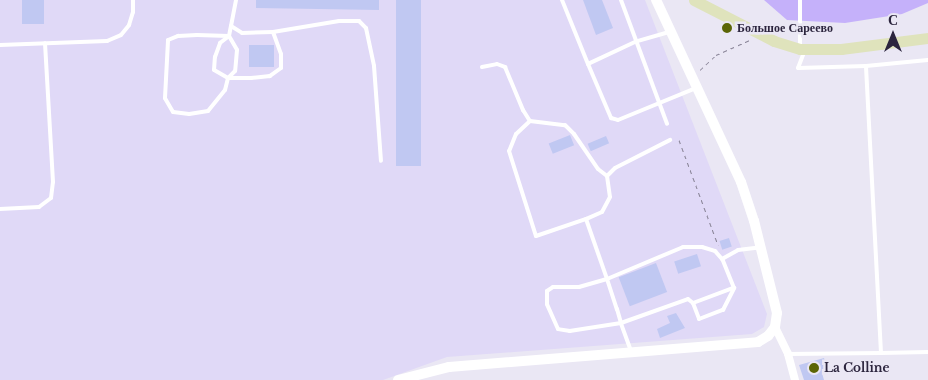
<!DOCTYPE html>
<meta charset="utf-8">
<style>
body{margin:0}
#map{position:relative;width:928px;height:380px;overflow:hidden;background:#eae7f4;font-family:"Libre Baskerville",serif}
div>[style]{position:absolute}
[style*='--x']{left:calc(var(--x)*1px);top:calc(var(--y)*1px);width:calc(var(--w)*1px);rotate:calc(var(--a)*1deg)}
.built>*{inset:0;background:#e0d9f7}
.green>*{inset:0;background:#c5b1fa}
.building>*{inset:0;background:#c0c8f2;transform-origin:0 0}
.path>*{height:1px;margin-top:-0.5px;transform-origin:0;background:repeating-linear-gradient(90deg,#8a8598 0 4px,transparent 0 8px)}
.service>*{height:4px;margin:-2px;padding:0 2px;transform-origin:2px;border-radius:2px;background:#fff}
.minor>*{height:8px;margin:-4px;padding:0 4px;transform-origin:4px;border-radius:4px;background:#fff}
.tertiary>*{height:10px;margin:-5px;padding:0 5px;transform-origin:5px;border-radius:5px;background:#fff}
.secondary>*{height:11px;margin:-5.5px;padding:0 5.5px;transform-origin:5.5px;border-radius:5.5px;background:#dfe3bc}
.dots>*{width:14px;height:14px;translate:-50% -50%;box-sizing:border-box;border:2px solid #eae7f4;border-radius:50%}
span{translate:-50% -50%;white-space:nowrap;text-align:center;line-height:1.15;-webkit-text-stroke:5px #eae7f4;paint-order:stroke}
.poi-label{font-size:12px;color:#2c253e;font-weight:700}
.left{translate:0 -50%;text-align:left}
.north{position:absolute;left:868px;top:10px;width:50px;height:50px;-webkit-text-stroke:4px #eae7f4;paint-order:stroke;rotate:0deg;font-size:14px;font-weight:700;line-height:20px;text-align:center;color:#2c253e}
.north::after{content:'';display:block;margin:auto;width:18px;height:22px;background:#2c253e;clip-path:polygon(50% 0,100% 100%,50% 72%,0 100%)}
</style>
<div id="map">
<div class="built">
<div style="clip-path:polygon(0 0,645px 0,767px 314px,764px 327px,752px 334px,447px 357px,383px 380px,0 380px)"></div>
</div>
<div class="green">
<div style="clip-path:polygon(764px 0,928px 0,928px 3px,902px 14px,845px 23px,787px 20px)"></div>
</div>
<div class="building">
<div style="left:22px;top:0;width:22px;height:24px"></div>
<div style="clip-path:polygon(256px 0,379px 0,379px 10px,256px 8px)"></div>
<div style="left:396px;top:0;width:25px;height:166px"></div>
<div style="clip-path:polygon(583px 0,602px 0,613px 28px,596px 35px)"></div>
<div style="left:249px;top:45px;width:25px;height:22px"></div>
<div style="left:570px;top:135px;width:11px;height:23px;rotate:68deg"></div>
<div style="left:606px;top:136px;width:8px;height:20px;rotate:67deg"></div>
<div style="left:729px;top:238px;width:9px;height:10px;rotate:72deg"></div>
<div style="left:697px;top:254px;width:13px;height:24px;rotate:72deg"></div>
<div style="left:656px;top:263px;width:31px;height:40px;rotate:69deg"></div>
<div style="clip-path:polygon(676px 313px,685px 328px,660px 338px,657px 329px,670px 323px,667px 316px)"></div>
<div style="clip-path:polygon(824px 358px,828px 371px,822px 373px,824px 380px,804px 380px,799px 365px)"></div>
</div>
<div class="path">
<div style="--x:700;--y:70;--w:22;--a:-43"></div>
<div style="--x:716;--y:55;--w:37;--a:-24"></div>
<div style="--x:679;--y:140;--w:112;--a:69.6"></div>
</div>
<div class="service">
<div style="--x:562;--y:0;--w:69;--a:67.9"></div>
<div style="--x:621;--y:0;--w:132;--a:69.6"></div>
<div style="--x:231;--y:26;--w:13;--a:32"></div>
<div style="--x:242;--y:33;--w:31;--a:-2"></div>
<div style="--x:273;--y:32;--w:23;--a:70"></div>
<div style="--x:281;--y:54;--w:14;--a:90"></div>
<div style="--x:281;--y:68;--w:14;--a:144"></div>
<div style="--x:270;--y:76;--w:19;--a:174"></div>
<div style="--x:251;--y:78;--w:23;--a:180"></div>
<div style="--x:228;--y:78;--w:16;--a:-150"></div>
<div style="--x:214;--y:70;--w:13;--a:-86"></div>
<div style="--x:215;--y:57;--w:15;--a:-70"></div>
<div style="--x:220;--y:43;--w:11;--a:-38"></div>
<div style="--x:229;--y:36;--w:10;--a:-79"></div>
<div style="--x:231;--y:26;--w:26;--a:-79"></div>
<div style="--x:273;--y:32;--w:67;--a:-9.5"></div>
<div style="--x:339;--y:21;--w:20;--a:0"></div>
<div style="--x:359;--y:21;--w:10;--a:45"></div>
<div style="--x:366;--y:28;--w:39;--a:78"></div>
<div style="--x:374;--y:66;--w:95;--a:85.8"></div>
<div style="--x:669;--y:32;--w:33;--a:164"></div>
<div style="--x:637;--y:41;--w:54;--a:154.9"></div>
<div style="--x:588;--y:64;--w:59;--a:66.9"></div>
<div style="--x:611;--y:118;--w:7;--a:16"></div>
<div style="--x:618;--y:120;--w:84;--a:-22.3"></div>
<div style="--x:197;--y:35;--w:32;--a:2"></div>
<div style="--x:229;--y:36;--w:16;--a:60"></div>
<div style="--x:237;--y:50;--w:21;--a:95"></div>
<div style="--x:235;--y:71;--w:10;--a:135"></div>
<div style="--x:228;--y:78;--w:12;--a:104"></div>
<div style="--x:225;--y:90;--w:27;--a:129"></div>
<div style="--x:208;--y:111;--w:19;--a:171"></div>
<div style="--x:189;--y:114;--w:16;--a:-173"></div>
<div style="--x:173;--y:112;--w:16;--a:-120"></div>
<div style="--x:165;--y:98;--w:58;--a:-87"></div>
<div style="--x:168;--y:40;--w:11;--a:-22"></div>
<div style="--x:178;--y:36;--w:19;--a:-3"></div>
<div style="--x:0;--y:45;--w:107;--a:-2.1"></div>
<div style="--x:107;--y:41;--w:15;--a:-23"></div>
<div style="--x:121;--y:35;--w:13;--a:-51"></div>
<div style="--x:129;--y:25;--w:14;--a:-73"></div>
<div style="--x:133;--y:12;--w:12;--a:-90"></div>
<div style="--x:800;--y:48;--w:48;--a:-90"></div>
<div style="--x:866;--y:66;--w:62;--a:-5.5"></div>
<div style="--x:482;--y:67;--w:15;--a:-11"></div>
<div style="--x:497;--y:64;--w:9;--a:21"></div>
<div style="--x:505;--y:67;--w:47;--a:67.3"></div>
<div style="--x:523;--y:110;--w:13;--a:58"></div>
<div style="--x:530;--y:121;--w:19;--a:137"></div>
<div style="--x:516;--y:134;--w:18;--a:112"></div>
<div style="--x:509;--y:151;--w:89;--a:72.4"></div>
<div style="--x:536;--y:236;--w:53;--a:-18.8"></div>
<div style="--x:586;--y:219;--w:64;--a:70.7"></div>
<div style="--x:607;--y:279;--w:32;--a:72"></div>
<div style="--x:617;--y:309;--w:15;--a:74"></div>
<div style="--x:621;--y:323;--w:52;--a:171.1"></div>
<div style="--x:570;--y:331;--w:12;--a:-171"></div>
<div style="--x:558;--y:329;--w:27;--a:-114"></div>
<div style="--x:547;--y:304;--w:13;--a:-90"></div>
<div style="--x:547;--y:291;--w:7;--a:-34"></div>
<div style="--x:553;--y:287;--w:26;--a:0"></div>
<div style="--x:579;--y:287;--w:29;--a:-16"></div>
<div style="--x:607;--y:279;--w:82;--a:-22.8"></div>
<div style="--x:683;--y:247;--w:19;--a:0"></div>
<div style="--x:702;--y:247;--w:14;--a:17"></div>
<div style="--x:715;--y:251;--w:11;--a:49"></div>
<div style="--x:530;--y:121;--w:35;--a:7"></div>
<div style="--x:565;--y:125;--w:13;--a:45"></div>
<div style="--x:574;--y:134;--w:42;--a:55.6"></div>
<div style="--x:598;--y:169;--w:11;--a:38"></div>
<div style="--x:607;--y:176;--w:21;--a:82"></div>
<div style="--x:610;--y:197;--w:17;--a:118"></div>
<div style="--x:602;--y:212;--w:17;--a:156"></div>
<div style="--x:607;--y:176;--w:11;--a:-45"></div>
<div style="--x:615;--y:168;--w:62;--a:-27"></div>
<div style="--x:0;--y:209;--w:39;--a:-3"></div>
<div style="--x:39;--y:207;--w:15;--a:-37"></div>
<div style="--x:51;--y:198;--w:16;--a:-83"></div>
<div style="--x:53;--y:182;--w:139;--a:-93.3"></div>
<div style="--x:693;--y:303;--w:43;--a:-20.6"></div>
<div style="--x:631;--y:351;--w:30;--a:-110"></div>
<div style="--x:621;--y:323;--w:71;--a:-19.7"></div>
<div style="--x:688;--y:299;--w:6;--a:39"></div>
<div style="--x:693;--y:303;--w:17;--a:69"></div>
<div style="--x:699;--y:319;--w:26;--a:-21"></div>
<div style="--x:723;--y:310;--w:25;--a:-63"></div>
<div style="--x:734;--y:288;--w:31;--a:-112"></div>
<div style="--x:722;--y:259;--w:18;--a:-29"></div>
<div style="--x:738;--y:250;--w:23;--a:-7"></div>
<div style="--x:881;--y:353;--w:47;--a:-1.2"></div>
<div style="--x:788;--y:354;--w:93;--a:-0.6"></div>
<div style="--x:881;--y:353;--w:287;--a:-93"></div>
<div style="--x:866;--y:66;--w:68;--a:178.3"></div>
<div style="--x:798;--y:68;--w:19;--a:-69"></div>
</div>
<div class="minor">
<div style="--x:775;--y:327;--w:30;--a:64"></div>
<div style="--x:788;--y:354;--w:27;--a:75"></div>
</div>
<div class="tertiary">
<div style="--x:398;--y:380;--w:53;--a:-14.3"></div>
<div style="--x:449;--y:367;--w:310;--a:-4.6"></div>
<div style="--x:758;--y:342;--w:12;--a:-31"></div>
<div style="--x:768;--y:336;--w:11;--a:-52"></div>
<div style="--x:775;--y:327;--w:14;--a:-82"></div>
<div style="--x:777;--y:313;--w:95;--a:-104"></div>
<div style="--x:754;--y:221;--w:41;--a:-108.4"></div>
<div style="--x:741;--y:182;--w:201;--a:-115"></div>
</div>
<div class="secondary">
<div style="--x:694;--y:0;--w:90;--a:27.1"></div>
<div style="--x:774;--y:41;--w:27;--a:17"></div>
<div style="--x:800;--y:49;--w:41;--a:0"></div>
<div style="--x:841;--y:49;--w:88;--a:-7.2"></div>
</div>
<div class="dots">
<div style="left:727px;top:28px;background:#5b6506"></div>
<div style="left:814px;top:368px;background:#5b6506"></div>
</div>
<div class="poi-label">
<span class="left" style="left:737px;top:28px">Большое Сареево</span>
<span class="left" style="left:824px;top:368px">La Colline</span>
</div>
<div class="north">С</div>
</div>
